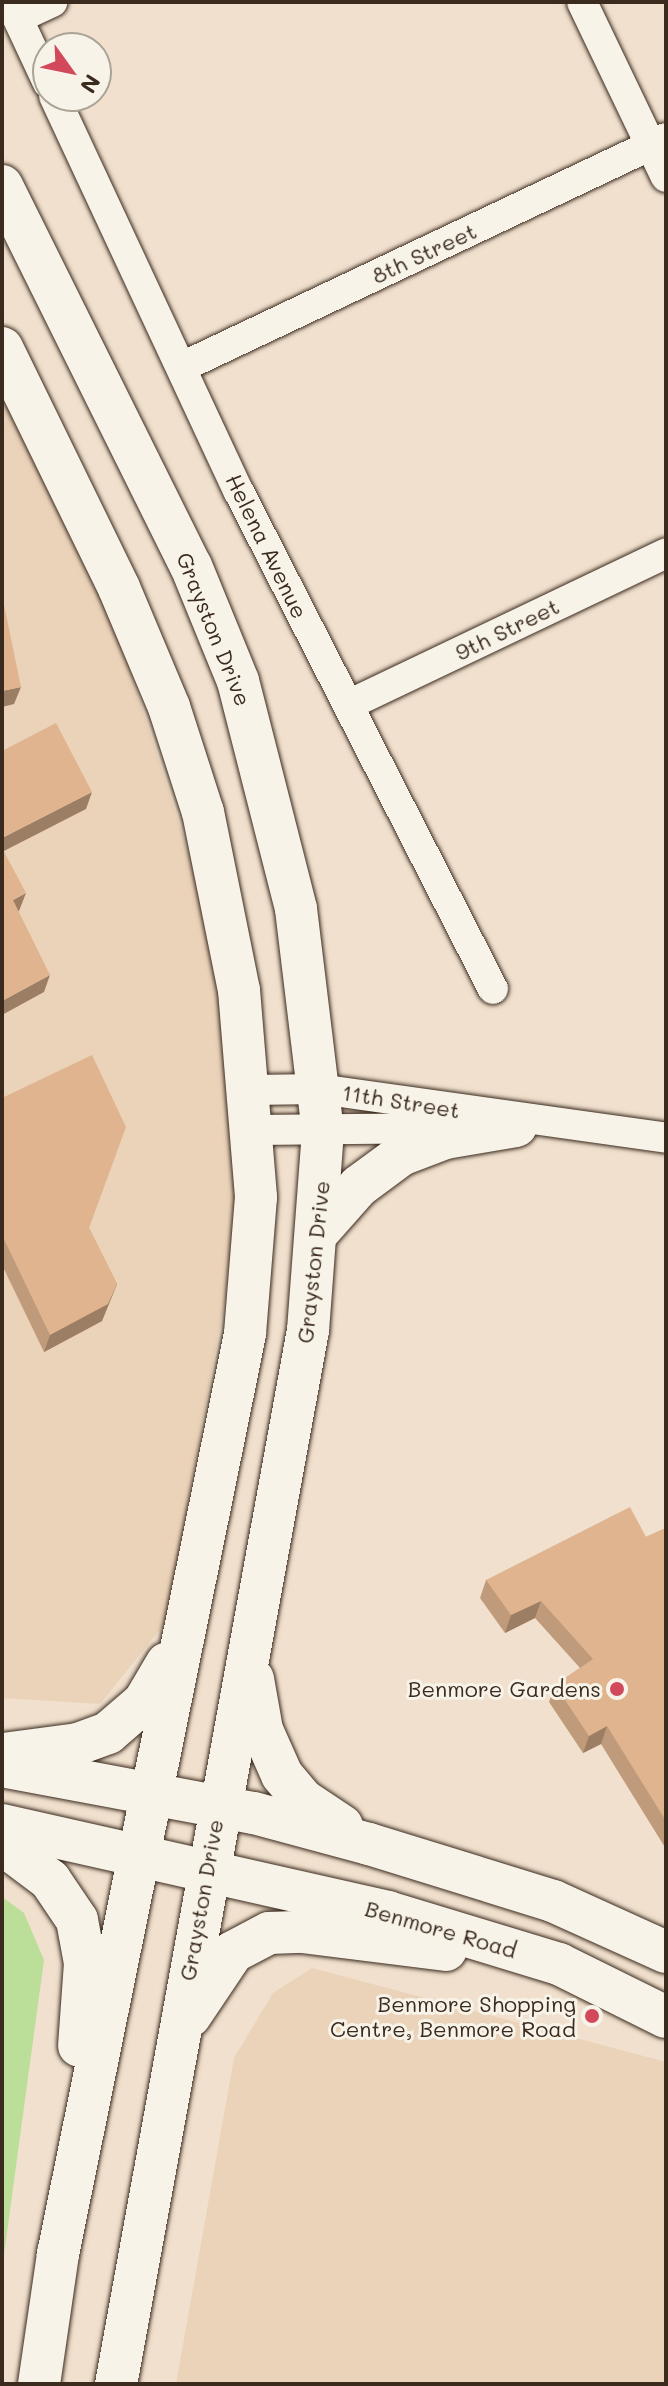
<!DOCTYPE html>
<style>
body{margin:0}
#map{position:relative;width:668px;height:2386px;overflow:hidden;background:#f0e0cd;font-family:Mali,sans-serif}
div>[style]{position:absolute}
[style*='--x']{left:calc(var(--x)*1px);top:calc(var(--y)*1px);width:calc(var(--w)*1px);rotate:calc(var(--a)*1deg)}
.built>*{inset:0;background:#ebd3ba}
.green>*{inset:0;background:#bbde98}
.roads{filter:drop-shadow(0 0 2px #3b2a1e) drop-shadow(0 0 2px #3b2a1e)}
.street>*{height:30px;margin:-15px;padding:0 15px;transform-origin:15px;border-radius:15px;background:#f7f3e8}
.secondary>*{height:42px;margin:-21px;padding:0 21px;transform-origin:21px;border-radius:21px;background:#f7f3e8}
.wall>*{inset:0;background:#c09b7b}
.shaded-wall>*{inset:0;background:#9c7e64}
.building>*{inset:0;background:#dfb48f}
.dots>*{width:22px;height:22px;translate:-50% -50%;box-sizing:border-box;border:4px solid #f7f3e8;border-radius:50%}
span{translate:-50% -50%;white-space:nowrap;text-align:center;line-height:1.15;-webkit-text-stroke:6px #f7f3e8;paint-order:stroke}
.street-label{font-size:22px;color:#3b2a1e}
.poi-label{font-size:22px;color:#3b2a1e}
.right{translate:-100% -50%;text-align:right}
.frame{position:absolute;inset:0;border:4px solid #3b2a1e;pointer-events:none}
.north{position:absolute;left:32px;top:32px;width:80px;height:80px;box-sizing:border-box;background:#f7f3e8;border:2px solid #aca397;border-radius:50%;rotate:123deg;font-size:22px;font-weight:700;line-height:32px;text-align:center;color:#3b2a1e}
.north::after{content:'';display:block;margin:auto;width:28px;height:36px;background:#d1495b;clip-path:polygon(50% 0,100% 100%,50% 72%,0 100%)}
</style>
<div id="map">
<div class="built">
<div style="clip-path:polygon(2px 384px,105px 591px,263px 1088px,166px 1622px,100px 1704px,2px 1698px)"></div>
<div style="clip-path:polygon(312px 1968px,666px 2062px,666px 2384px,176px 2384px,234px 2058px,273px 1993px)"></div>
</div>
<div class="green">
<div style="clip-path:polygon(2px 1897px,24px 1913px,44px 1960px,2px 2269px)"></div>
</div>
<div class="roads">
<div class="street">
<div style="--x:10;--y:2;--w:89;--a:64.9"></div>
<div style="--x:582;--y:2;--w:194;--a:64.4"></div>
<div style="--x:18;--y:18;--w:38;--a:-25"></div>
<div style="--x:54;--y:96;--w:437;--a:65"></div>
<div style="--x:239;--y:492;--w:558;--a:62.93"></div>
<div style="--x:182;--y:367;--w:535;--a:-25.32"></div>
<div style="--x:348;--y:705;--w:352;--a:-25.5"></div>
<div style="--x:251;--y:1090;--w:68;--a:-0.8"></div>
<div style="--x:319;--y:1089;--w:350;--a:8"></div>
<div style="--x:255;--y:1130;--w:196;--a:-0.6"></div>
</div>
<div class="secondary">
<div style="--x:2;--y:186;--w:424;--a:63.6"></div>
<div style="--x:191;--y:566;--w:124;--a:67.8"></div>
<div style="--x:238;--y:681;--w:235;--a:75.7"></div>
<div style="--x:296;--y:909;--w:224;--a:83.1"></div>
<div style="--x:323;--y:1131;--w:200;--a:94.3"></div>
<div style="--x:308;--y:1330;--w:1071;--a:100.32"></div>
<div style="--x:2;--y:348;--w:267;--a:64"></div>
<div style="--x:119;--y:588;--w:129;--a:67.2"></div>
<div style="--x:169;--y:707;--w:110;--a:72.1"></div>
<div style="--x:203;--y:812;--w:182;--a:78.6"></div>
<div style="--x:239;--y:990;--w:208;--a:85.3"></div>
<div style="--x:256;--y:1197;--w:137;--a:94.6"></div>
<div style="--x:245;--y:1334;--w:939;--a:101.49"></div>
<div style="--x:58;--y:2254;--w:131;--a:98.3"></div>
<div style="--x:319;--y:1231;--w:60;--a:-48.4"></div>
<div style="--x:359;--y:1186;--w:52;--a:-36.4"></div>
<div style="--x:401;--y:1155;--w:47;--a:-21.1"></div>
<div style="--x:445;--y:1138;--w:72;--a:-9.6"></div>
<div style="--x:253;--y:1679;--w:52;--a:80"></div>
<div style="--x:262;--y:1730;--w:49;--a:66"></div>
<div style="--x:282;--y:1775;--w:33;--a:50"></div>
<div style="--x:303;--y:1800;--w:47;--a:33.7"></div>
<div style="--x:3;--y:1754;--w:76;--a:-7.6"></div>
<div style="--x:78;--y:1744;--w:32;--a:-20"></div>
<div style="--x:108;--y:1733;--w:48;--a:-40.7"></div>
<div style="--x:144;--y:1702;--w:45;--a:-59.5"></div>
<div style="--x:2;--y:1766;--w:256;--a:10.6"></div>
<div style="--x:254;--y:1813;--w:119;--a:15.1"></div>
<div style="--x:369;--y:1844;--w:193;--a:17.2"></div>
<div style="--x:553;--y:1901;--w:124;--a:24.3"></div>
<div style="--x:2;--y:1825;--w:396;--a:12.7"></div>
<div style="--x:388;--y:1912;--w:179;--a:16.9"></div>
<div style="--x:559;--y:1964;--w:119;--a:26.4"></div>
<div style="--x:2;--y:1844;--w:60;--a:36.9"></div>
<div style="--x:50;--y:1880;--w:48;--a:56"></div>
<div style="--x:77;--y:1920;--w:44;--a:79.5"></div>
<div style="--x:85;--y:1963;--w:83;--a:94.1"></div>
<div style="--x:190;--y:2016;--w:77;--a:-56.1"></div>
<div style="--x:233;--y:1952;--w:41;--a:-27.8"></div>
<div style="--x:269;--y:1933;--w:33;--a:-2"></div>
<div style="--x:302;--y:1932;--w:145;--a:7.1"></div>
</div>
</div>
<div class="wall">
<div style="clip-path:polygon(2px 1098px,89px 1228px,117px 1284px,102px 1321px,44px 1352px,2px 1265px)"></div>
<div style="clip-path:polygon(666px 1528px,666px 1849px,601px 1744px,583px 1753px,549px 1702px,555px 1685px,580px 1668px,535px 1618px,505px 1633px,480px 1598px,486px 1580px,646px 1537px)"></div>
</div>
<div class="shaded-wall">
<div style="clip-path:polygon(21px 687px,14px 704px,2px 707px,2px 691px)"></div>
<div style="clip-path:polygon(92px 792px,86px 809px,2px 852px,2px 838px)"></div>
<div style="clip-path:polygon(26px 893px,19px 911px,7px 917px,13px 900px)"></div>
<div style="clip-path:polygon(50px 975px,44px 992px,2px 1015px,2px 1001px)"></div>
<div style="clip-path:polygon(117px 1284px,102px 1321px,44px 1352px,50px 1335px)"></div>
<div style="clip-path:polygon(541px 1601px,535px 1618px,505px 1633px,511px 1615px)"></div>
<div style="clip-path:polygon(607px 1726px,601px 1744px,583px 1753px,589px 1736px)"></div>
</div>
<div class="building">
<div style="clip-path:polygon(2px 595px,21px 687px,2px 691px)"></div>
<div style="clip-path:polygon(56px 723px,92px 792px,2px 838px,2px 751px)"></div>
<div style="clip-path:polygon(2px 848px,26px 893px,13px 900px,50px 975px,2px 1001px)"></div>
<div style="clip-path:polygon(92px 1055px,126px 1127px,89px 1228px,117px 1284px,108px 1304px,50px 1335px,2px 1235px,2px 1098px)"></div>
<div style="clip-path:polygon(630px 1507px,646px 1537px,666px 1528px,666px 1821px,607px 1726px,589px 1736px,555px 1685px,593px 1659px,541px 1601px,511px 1615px,486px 1580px)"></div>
</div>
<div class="dots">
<div style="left:617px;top:1689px;background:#d1495b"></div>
<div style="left:592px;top:2016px;background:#d1495b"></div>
</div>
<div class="street-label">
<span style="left:424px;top:253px;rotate:-25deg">8th Street</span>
<span style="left:267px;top:546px;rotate:64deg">Helena Avenue</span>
<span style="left:214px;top:629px;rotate:68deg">Grayston Drive</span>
<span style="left:507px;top:629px;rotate:-26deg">9th Street</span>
<span style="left:401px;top:1101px;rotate:9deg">11th Street</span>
<span style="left:313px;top:1262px;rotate:-84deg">Grayston Drive</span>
<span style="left:201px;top:1900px;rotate:-80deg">Grayston Drive</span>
<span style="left:441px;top:1929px;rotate:16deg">Benmore Road</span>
</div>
<div class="poi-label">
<span class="right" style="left:601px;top:1689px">Benmore Gardens</span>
<span class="right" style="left:576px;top:2016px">Benmore Shopping<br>Centre, Benmore Road</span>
</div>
<div class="frame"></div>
<div class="north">N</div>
</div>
